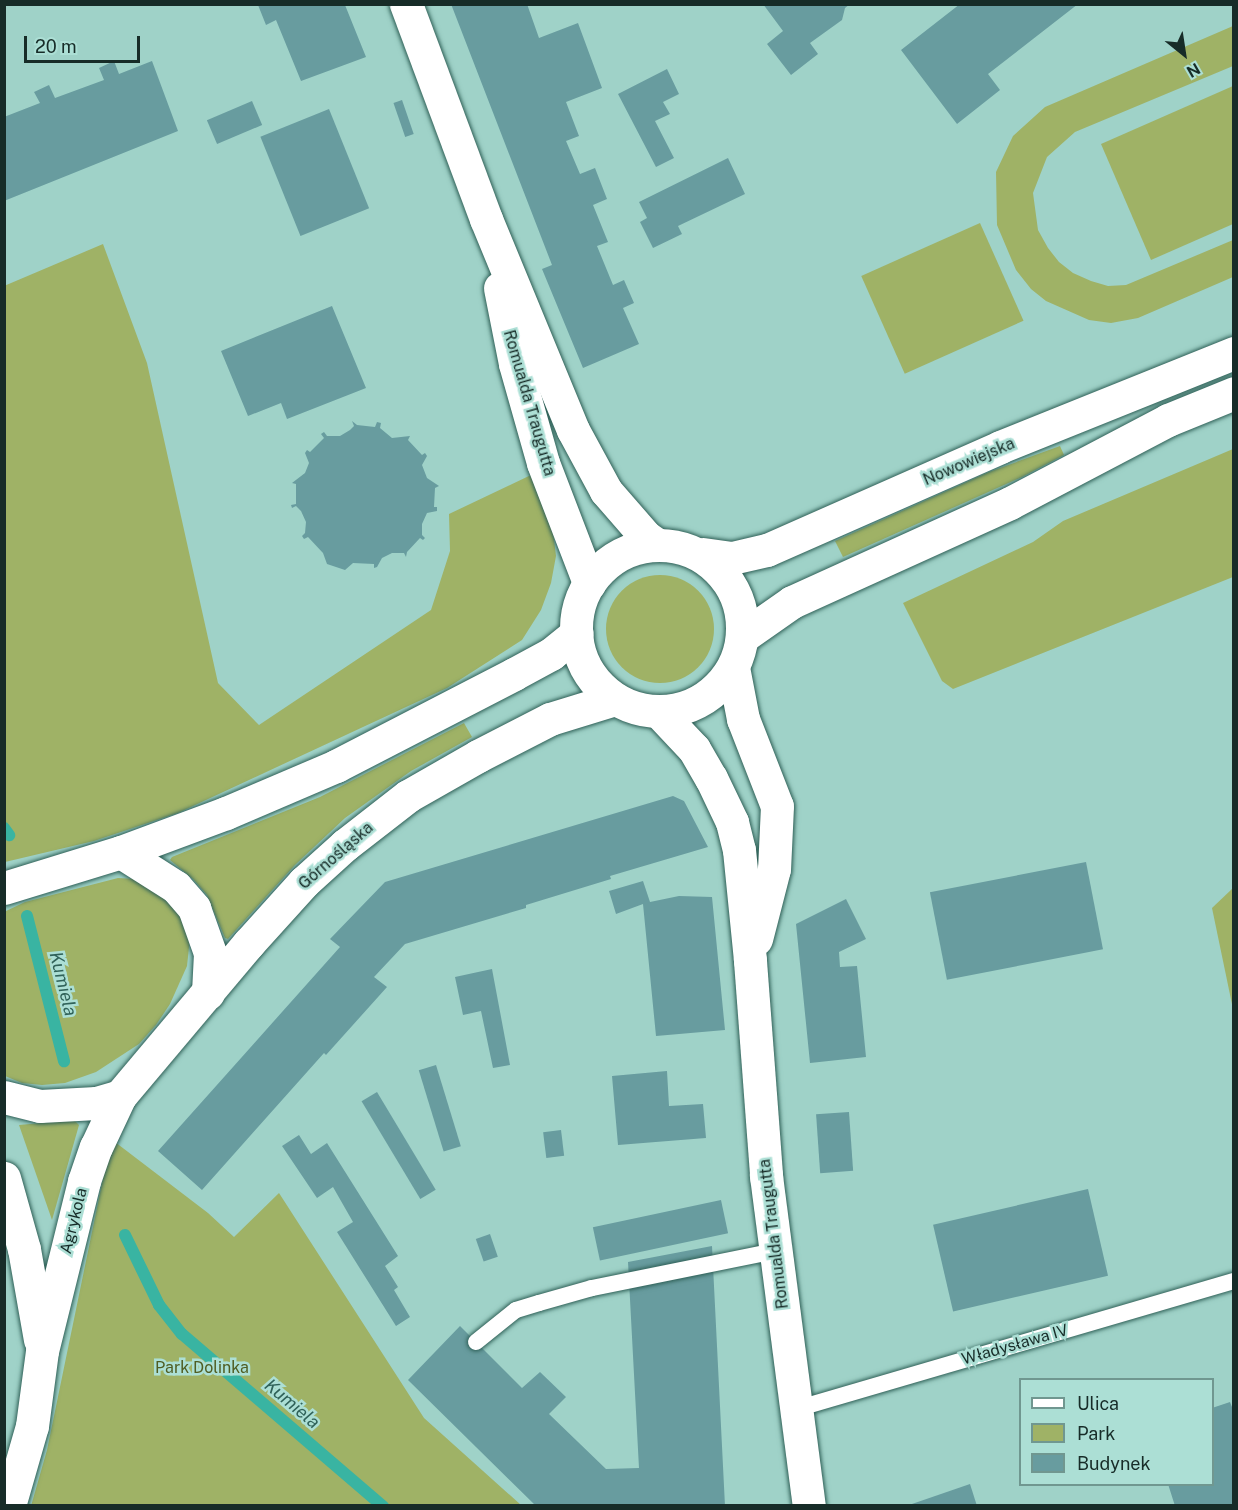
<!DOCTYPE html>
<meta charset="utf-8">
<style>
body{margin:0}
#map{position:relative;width:1238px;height:1510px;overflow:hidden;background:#9fd2c8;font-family:"Public Sans",sans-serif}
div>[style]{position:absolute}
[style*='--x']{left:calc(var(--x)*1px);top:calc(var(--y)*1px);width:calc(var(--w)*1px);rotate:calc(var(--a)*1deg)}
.green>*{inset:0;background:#9fb266;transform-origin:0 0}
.round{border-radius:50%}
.stream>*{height:12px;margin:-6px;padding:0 6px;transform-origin:6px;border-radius:6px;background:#39b4a2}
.building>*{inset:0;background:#689c9f;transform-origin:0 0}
.roads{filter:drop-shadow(0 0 2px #2f6057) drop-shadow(0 0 2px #2f6057)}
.service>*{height:16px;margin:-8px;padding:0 8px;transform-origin:8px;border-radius:8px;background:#fff}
.minor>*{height:33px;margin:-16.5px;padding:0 16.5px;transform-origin:16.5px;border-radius:16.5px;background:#fff}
.tertiary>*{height:33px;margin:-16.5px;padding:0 16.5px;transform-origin:16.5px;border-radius:16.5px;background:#fff}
.tertiary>.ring{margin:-16.5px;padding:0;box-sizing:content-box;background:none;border:33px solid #fff;border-radius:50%}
span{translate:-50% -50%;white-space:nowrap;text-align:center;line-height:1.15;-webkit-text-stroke:5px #acdfd5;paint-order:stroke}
.street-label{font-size:16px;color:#172c28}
.park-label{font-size:16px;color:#4f5d22}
.water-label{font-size:18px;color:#306259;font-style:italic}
.frame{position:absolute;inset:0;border:6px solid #172c28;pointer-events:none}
.legend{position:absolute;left:1019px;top:1378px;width:195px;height:108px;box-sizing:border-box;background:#acdfd5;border:2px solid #709790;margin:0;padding:8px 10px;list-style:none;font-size:18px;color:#172c28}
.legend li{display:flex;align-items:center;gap:12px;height:30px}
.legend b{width:30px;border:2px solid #709790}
.north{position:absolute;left:1154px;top:24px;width:60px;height:60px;-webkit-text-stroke:4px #acdfd5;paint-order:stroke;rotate:150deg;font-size:16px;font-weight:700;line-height:24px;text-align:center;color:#172c28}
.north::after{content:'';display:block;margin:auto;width:21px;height:27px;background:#172c28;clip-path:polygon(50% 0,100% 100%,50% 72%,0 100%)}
.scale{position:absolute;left:24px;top:36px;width:116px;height:27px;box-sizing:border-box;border:3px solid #172c28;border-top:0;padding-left:8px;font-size:18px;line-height:21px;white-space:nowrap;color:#172c28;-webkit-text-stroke:4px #acdfd5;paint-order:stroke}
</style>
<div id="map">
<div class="green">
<div style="clip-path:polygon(1233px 26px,1233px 66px,1075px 132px,1047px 157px,1033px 193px,1038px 230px,1048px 248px,1059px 262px,1073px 273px,1091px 281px,1108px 286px,1126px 285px,1233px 240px,1233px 277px,1138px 318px,1111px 323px,1089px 320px,1046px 301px,1031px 289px,1016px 270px,997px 225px,996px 172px,1013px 136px,1045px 107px)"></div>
<div style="clip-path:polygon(1233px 86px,1233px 224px,1151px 260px,1101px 144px)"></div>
<div style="left:980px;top:223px;width:107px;height:130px;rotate:66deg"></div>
<div style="clip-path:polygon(103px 244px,147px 363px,218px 683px,259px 725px,431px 610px,450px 551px,449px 514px,531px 475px,553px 531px,556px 556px,551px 583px,541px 610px,522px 640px,447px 688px,178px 813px,94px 841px,5px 862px,4px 286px)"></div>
<div style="clip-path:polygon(1060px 446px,1064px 455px,1022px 477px,843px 557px,835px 541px,989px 472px)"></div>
<div style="clip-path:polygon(1233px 449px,1233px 577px,953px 689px,942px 681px,903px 603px,1033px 542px,1063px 521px)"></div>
<div class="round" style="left:606px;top:575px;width:108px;height:108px"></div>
<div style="clip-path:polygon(464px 723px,472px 737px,411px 771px,345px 818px,295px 865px,228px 939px,225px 938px,207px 895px,193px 879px,170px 860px,172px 857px,320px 797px)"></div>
<div style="clip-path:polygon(118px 878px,135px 879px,176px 904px,190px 938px,187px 966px,170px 1004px,156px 1025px,139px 1044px,96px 1072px,65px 1083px,42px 1085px,22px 1083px,5px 1076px,4px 912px,25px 902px)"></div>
<div style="clip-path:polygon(1233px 888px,1233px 1009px,1212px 908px)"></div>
<div style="clip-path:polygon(74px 1120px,79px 1125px,52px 1220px,19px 1125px)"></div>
<div style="clip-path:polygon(115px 1142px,208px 1213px,234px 1237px,279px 1193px,424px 1418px,521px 1505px,31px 1506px,47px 1450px,106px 1164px)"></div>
</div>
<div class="stream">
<div style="--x:4;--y:828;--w:9;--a:54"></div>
<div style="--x:27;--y:916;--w:150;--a:75.7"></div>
<div style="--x:125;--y:1235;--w:78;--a:64.1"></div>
<div style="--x:159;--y:1305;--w:37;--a:52"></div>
<div style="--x:182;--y:1334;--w:265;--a:40.6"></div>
</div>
<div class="building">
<div style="clip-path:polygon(451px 4px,527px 4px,539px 38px,578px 23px,602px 88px,566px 102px,579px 136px,566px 141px,580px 174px,595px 168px,607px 199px,593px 205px,608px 242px,597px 246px,613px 285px,624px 280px,634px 303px,623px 308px,639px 344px,583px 368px,542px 269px,552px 265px)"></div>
<div style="clip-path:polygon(763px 4px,850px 4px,845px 8px,842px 20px,810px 43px,818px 54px,791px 75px,767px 44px,783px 31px)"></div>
<div style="clip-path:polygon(960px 4px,1078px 4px,988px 74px,1000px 90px,957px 124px,901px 50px)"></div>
<div style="clip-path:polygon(258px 5px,345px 5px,366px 57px,301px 81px,276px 20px,266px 25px)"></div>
<div style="clip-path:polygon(114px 61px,119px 74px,152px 61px,178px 131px,4px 201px,4px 117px,40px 103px,34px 92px,49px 85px,55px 98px,104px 80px,99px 68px)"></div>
<div style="clip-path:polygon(667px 69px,679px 94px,663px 102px,670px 114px,655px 121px,674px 158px,656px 167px,618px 94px)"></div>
<div style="left:402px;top:100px;width:36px;height:9px;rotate:71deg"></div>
<div style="left:252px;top:101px;width:26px;height:49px;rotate:67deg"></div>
<div style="left:329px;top:109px;width:107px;height:74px;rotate:68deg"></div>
<div style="clip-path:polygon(728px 158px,745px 194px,678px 226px,682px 234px,653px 248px,640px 222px,647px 218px,639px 202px)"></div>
<div style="clip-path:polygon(332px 306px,366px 388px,287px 419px,281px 403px,248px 416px,221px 351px)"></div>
<div style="clip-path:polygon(352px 421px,357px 425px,375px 427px,377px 422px,381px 423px,380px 428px,392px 438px,410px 436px,408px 440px,422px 455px,425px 453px,427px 456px,422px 465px,427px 478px,439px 486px,435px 488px,434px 507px,437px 507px,437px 511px,427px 513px,422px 524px,422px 535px,425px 538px,423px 540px,420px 538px,407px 552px,406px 557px,404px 553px,392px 553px,382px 558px,377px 567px,374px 568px,374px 564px,353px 563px,345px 570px,327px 564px,323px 553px,308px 537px,304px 539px,302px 536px,305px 533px,306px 522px,301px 511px,296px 506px,292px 508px,291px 505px,296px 504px,296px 484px,292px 483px,305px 473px,309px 463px,305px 453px,307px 450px,310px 452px,324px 438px,321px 434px,324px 432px,327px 436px,340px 436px,350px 430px,354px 426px)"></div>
<div style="clip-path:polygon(673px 796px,684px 801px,708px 847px,610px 876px,611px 879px,526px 905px,526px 908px,405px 944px,374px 977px,387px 987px,326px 1055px,324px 1053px,202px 1190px,158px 1151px,340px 947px,330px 939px,385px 882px)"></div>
<div style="left:1086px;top:862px;width:89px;height:159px;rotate:79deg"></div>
<div style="clip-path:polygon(643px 881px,650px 902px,679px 896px,712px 897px,725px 1030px,656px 1036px,643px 904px,616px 914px,609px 891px)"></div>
<div style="clip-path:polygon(846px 899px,866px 939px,839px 952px,840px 967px,857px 966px,866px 1057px,810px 1063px,796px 924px)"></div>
<div style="clip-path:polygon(492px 969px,510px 1065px,493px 1068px,481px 1011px,463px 1015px,455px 977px)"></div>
<div style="left:436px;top:1065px;width:85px;height:18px;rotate:73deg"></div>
<div style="clip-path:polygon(667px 1071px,669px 1106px,703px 1104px,706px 1138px,618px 1145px,612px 1076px)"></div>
<div style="left:377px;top:1092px;width:114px;height:18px;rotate:59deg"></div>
<div style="left:849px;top:1112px;width:59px;height:33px;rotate:86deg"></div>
<div style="left:561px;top:1130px;width:26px;height:18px;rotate:83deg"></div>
<div style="clip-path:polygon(299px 1135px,311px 1154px,327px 1143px,398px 1256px,385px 1266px,398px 1287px,394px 1290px,410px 1317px,396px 1326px,337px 1232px,353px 1222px,333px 1187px,317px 1198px,282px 1146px)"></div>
<div style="left:1088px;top:1189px;width:89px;height:159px;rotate:77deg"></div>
<div style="left:721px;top:1200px;width:34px;height:131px;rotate:78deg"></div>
<div style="left:490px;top:1234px;width:24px;height:15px;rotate:71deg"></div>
<div style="clip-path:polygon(712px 1246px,725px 1506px,536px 1506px,408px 1380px,460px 1326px,522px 1388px,540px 1372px,566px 1397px,549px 1414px,606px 1469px,639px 1468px,628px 1262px)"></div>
<div style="clip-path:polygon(1230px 1402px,1234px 1412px,1234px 1506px,1175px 1506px,1168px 1484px,1212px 1484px,1212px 1408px)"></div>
<div style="clip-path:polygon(970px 1484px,977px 1506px,909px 1506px,909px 1505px)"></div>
</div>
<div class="roads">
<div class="service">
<div style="--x:476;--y:1342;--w:51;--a:-38.7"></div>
<div style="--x:516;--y:1310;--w:24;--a:-17"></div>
<div style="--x:539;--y:1303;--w:55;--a:-15.8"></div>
<div style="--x:592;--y:1288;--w:187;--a:-11.4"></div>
<div style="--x:796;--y:1409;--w:456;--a:-16.3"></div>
</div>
<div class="minor">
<div style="--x:406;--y:4;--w:229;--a:69.6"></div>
<div style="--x:486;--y:219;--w:228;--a:67.6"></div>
<div style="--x:573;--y:430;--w:69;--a:61.6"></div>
<div style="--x:606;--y:491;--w:61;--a:49"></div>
<div style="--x:646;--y:537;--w:12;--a:35"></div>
<div style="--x:500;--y:288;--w:77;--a:78.8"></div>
<div style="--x:515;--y:364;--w:103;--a:74.2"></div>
<div style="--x:543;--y:463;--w:129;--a:69"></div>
<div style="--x:733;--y:667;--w:53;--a:79.1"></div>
<div style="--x:743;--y:719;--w:93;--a:68.7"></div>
<div style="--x:777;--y:806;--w:63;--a:92.7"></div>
<div style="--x:774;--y:869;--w:72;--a:104.4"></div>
<div style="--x:659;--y:712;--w:51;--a:46.6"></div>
<div style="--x:694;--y:749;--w:34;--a:60"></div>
<div style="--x:711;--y:778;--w:49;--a:64.5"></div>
<div style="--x:732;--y:822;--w:29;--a:76"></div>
<div style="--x:739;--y:850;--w:112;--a:84.3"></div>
<div style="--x:750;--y:961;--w:216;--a:85.7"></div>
<div style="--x:766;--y:1176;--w:333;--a:82.6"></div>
<div style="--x:121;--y:852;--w:65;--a:32.5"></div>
<div style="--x:176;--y:887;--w:28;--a:49"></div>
<div style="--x:194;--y:908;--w:48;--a:70.4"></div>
<div style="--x:210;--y:953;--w:40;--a:92.9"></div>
<div style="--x:4;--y:1178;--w:74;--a:74.3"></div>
<div style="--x:24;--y:1249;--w:92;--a:80"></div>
<div style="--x:9;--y:1506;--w:83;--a:-74"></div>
<div style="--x:32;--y:1426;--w:76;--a:-82.4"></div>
<div style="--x:42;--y:1351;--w:175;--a:-76.1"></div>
<div style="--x:84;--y:1181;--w:36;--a:-71"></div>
<div style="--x:96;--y:1147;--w:56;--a:-64.8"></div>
</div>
<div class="tertiary">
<div class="ring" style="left:576px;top:545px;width:133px;height:133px"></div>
<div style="--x:703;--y:554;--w:29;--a:8"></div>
<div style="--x:732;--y:558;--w:36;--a:-13"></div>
<div style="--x:767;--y:550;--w:255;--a:-23.8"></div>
<div style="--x:1000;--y:447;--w:252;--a:-21.9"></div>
<div style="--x:742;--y:637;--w:61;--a:-35"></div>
<div style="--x:792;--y:602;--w:239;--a:-24.4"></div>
<div style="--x:1010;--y:503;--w:178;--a:-27.7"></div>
<div style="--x:1168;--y:420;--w:71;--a:-22.2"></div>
<div style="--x:4;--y:888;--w:122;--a:-17.1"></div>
<div style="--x:121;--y:852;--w:112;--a:-20.4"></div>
<div style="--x:226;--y:813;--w:120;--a:-23.1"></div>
<div style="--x:336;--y:766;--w:200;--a:-27.3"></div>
<div style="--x:514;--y:674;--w:42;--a:-28.4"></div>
<div style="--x:551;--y:654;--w:33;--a:-39"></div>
<div style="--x:4;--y:1097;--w:37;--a:14"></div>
<div style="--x:40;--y:1106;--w:56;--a:-3.1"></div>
<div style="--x:96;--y:1103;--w:25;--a:-16"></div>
<div style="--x:120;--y:1096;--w:199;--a:-49.9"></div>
<div style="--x:248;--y:944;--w:84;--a:-47.9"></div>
<div style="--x:304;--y:882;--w:55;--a:-42.1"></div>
<div style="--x:345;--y:845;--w:80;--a:-37.9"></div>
<div style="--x:408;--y:796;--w:81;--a:-29.7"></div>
<div style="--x:478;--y:756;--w:81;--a:-27.2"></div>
<div style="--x:550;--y:719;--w:68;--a:-17.1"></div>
</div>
</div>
<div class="street-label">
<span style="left:529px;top:403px;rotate:74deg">Romualda Traugutta</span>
<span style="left:969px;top:462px;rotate:-23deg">Nowowiejska</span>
<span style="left:336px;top:856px;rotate:-41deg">Górnośląska</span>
<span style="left:74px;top:1221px;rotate:-76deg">Agrykola</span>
<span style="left:774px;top:1234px;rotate:-97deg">Romualda Traugutta</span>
<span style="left:1015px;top:1345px;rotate:-16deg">Władysława IV</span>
</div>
<div class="park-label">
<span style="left:202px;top:1368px">Park Dolinka</span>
</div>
<div class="water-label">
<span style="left:63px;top:984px;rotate:76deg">Kumiela</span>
<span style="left:292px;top:1404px;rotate:40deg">Kumiela</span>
</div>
<div class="frame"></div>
<ul class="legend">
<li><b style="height:8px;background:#fff"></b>Ulica</li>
<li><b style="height:16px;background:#9fb266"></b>Park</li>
<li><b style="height:16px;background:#689c9f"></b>Budynek</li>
</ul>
<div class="north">N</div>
<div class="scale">20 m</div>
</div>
